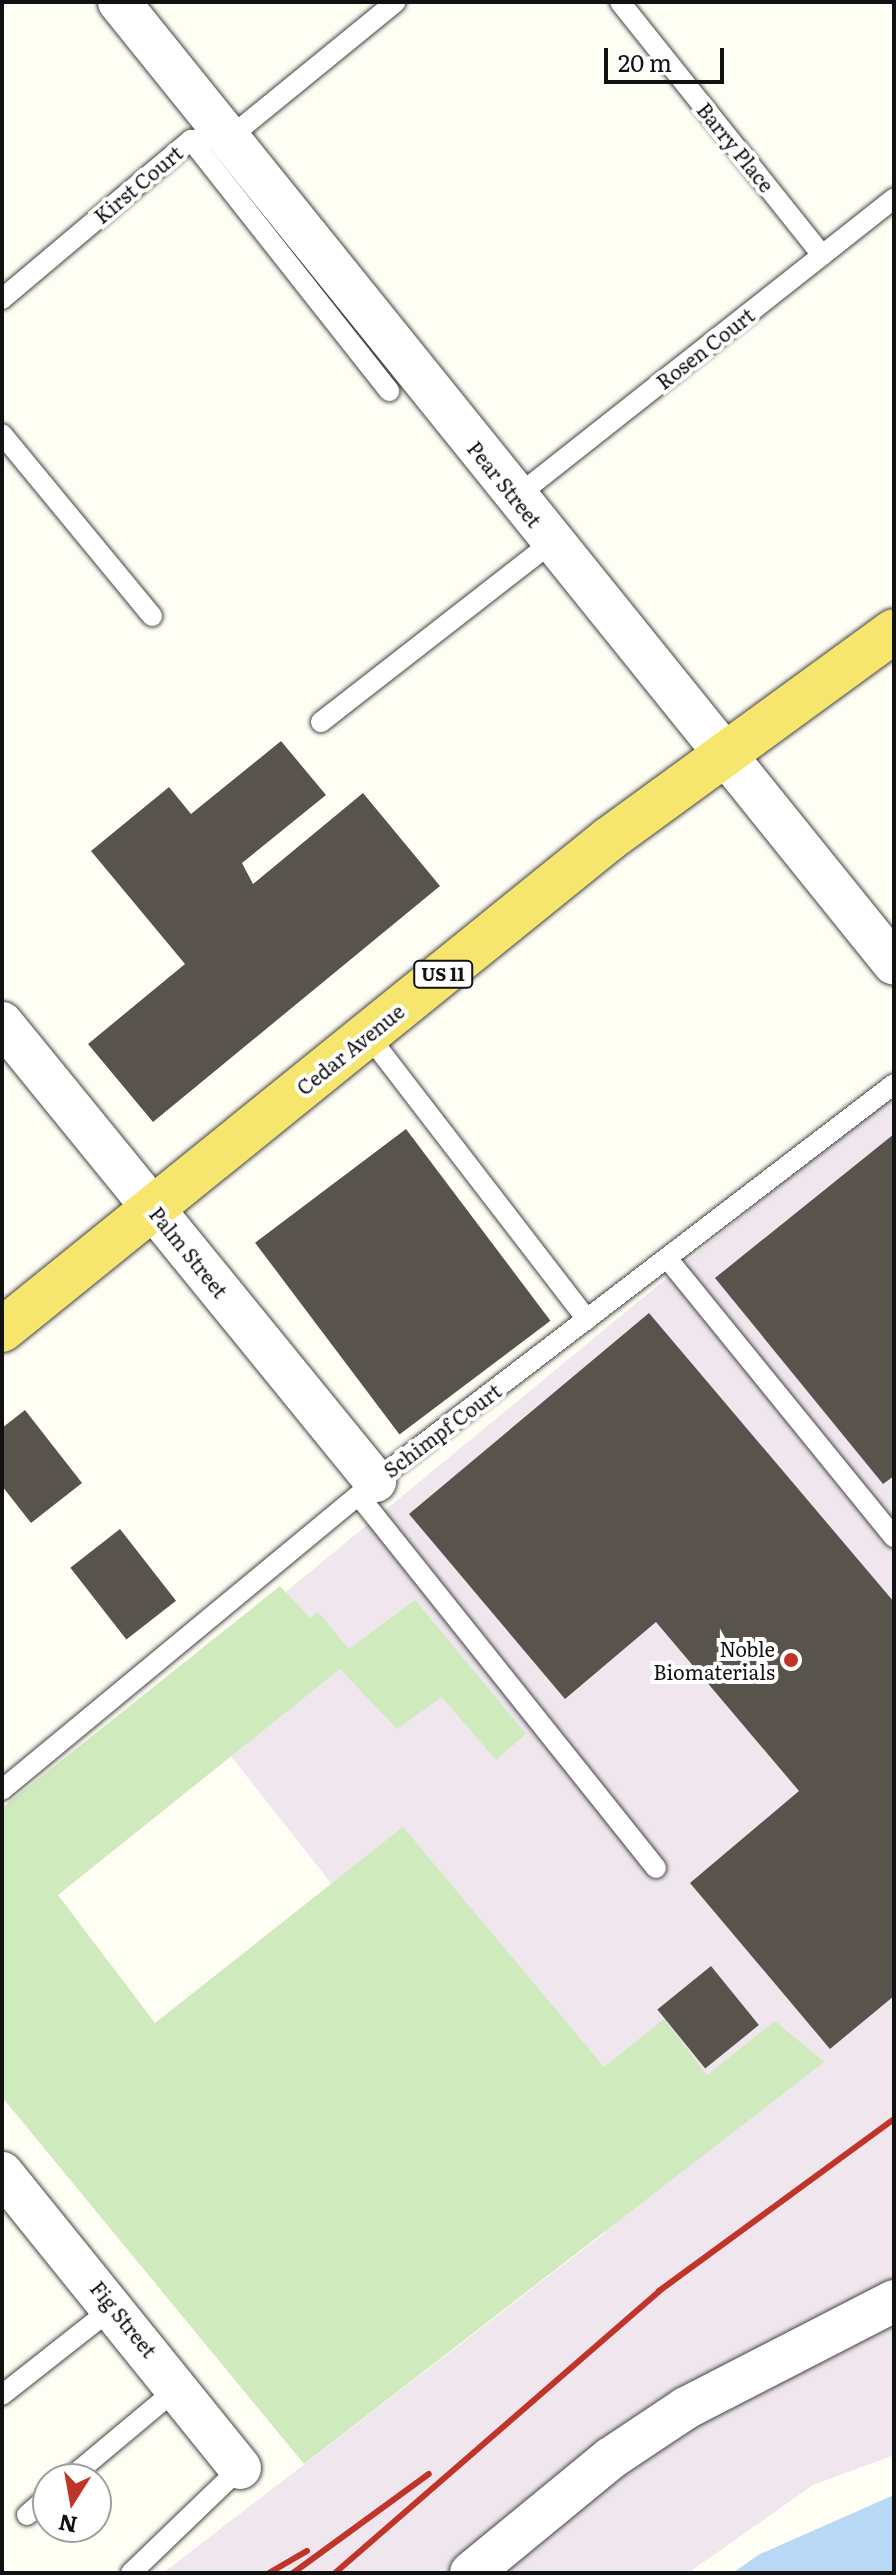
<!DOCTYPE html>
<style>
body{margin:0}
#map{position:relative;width:896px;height:2575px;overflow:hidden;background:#fffef4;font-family:Literata,serif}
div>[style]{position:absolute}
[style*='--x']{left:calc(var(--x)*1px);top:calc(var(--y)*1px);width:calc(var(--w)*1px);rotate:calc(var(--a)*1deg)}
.industrial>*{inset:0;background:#efe6ee}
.green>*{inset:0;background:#cfeabd}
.water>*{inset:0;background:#b9d8f6}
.building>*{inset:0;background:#59534d;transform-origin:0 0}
.roads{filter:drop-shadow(0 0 2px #444) drop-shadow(0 0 2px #444)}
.service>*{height:20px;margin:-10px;padding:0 10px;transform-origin:10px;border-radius:10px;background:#fff}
.minor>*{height:42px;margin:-21px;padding:0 21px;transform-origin:21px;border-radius:21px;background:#fff}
.primary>*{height:44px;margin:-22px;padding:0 22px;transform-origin:22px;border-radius:22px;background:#f7e66d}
.rail>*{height:6px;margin:-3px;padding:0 3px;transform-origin:3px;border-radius:3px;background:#c13429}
.dots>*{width:22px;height:22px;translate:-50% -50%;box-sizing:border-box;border:4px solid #fff;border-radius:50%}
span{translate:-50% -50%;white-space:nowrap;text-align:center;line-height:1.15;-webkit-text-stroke:8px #fff;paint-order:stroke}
.shield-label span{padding:2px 6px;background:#fff;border:2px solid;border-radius:6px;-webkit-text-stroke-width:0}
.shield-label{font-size:18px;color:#111;font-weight:700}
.street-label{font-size:20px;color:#111}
.poi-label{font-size:20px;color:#111}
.right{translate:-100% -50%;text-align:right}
.frame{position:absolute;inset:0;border:4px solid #111;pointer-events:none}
.north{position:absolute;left:32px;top:2463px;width:80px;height:80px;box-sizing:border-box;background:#fff;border:2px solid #a0a0a0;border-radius:50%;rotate:191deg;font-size:22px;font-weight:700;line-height:32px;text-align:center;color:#111}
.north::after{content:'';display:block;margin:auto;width:28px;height:36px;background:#c13429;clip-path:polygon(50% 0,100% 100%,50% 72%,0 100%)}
.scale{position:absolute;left:604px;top:48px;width:120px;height:36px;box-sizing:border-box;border:4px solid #111;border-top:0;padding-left:10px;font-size:24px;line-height:28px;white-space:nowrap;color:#111;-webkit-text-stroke:6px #fff;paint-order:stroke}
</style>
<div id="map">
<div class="industrial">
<div style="clip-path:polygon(894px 1091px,894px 2455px,813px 2485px,688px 2573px,163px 2573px,606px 2232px,174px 1684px)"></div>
</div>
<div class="green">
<div style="clip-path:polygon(280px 1586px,310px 1618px,318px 1612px,349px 1649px,415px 1600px,526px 1734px,496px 1760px,442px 1697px,397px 1729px,340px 1669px,58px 1895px,155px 2023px,403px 1827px,604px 2067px,664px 2019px,707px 2075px,775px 2021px,824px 2062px,304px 2464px,2px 2097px,2px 1808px)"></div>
</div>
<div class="water">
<div style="clip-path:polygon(894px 2495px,894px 2573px,733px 2573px,758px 2555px)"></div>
</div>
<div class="building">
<div style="clip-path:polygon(281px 741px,326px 795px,242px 863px,253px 884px,363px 793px,440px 886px,153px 1122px,88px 1044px,185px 964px,91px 851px,169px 787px,191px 814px)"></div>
<div style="left:406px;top:1129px;width:240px;height:189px;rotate:53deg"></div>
<div style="clip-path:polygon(894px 1134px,894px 1476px,883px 1484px,715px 1278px)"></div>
<div style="clip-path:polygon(649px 1313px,894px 1602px,894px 1996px,830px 2049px,690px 1883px,799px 1791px,656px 1622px,565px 1699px,409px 1514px)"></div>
<div style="clip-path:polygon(25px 1410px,82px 1483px,31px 1523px,2px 1486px,2px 1428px)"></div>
<div style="left:120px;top:1529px;width:91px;height:63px;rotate:52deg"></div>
<div style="left:711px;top:1966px;width:76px;height:69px;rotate:51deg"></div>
</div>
<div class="roads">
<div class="service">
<div style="--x:620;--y:2;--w:324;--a:51.4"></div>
<div style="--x:191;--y:140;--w:320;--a:51.7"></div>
<div style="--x:2;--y:299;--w:247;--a:-40.1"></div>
<div style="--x:191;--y:140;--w:38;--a:-3"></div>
<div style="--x:229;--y:138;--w:215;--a:-39.2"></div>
<div style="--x:2;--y:434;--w:236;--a:50.5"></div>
<div style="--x:516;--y:497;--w:482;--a:-38.3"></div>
<div style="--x:321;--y:722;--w:293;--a:-37.9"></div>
<div style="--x:368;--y:1035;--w:359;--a:52.4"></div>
<div style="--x:667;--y:1258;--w:360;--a:50.9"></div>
<div style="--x:359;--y:1496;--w:476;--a:51.4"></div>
<div style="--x:2;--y:1790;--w:484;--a:-39.6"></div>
<div style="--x:375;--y:1481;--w:653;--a:-37.41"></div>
<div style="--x:2;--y:2395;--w:144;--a:-38.2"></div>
<div style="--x:69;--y:2479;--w:142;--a:-39.9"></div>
<div style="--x:27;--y:2515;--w:28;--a:-41"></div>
<div style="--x:131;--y:2573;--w:151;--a:-43.9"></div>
</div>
<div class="minor">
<div style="--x:119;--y:2;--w:1235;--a:51.14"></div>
<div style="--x:2;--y:1023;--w:591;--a:50.84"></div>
<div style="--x:2;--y:2173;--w:379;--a:51.1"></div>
<div style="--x:471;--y:2573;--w:181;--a:-39.4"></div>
<div style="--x:611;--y:2458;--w:90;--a:-33.7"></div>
<div style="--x:686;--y:2408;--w:234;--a:-27.2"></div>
</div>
<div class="primary">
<div style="--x:2;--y:1330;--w:781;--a:-38.97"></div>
<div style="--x:609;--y:839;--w:353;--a:-36.1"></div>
</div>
</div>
<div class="rail">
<div style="--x:269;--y:2573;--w:44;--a:-30.1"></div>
<div style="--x:293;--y:2573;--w:168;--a:-36.1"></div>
<div style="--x:335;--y:2573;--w:430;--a:-41"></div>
<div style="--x:659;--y:2291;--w:291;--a:-36.2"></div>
</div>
<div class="dots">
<div style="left:791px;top:1660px;background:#c13429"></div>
</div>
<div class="shield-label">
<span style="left:443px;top:974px">US 11</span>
</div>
<div class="street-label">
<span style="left:736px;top:147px;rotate:51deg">Barry Place</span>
<span style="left:138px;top:184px;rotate:-40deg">Kirst Court</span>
<span style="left:705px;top:348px;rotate:-38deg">Rosen Court</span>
<span style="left:505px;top:484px;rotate:51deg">Pear Street</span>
<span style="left:350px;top:1049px;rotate:-39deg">Cedar Avenue</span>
<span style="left:189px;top:1252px;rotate:51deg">Palm Street</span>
<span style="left:442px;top:1430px;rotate:-37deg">Schimpf Court</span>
<span style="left:124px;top:2319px;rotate:51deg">Fig Street</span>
</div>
<div class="poi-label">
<span class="right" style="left:775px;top:1660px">Noble<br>Biomaterials</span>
</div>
<div class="frame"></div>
<div class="north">N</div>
<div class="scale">20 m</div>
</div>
